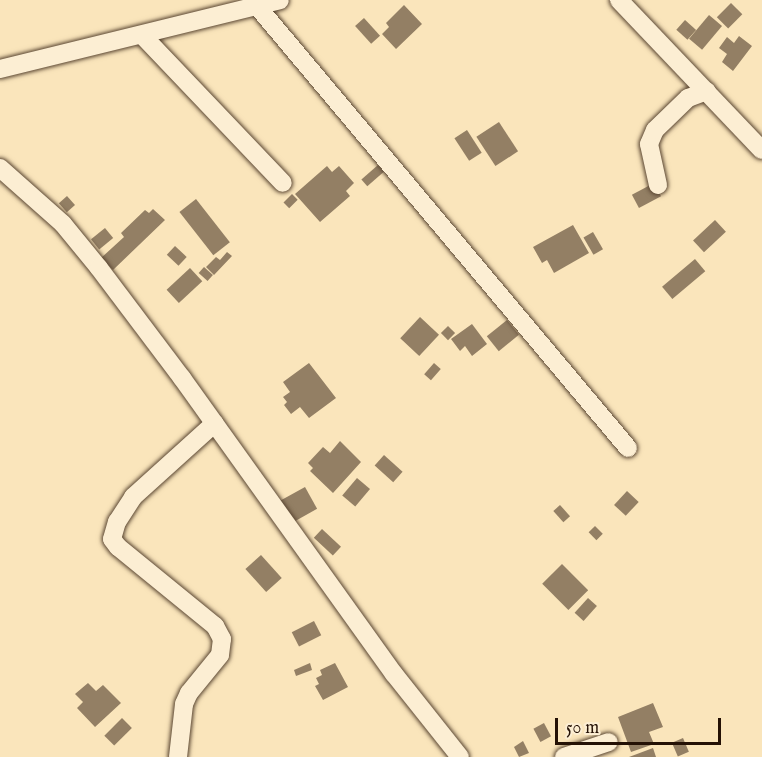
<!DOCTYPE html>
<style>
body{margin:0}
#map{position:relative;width:762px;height:757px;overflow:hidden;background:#fae5bb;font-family:"IM FELL English",serif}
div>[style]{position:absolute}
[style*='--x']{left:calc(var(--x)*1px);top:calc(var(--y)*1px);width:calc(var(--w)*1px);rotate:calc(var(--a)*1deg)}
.building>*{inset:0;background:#937f64;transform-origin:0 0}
.roads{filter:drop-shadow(0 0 2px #5a4632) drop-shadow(0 0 2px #5a4632)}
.street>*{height:18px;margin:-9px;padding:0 9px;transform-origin:9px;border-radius:9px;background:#fceed3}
span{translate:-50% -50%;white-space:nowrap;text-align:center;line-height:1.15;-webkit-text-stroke:4.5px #fceed3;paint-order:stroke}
.scale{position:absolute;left:555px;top:718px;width:166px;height:27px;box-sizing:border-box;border:3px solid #241105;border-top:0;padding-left:8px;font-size:18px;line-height:21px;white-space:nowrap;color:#241105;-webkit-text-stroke:4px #fceed3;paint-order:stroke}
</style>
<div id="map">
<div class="building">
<div style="left:731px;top:3px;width:16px;height:20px;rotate:45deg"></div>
<div style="clip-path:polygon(404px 5px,422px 24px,396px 49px,382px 34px,389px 27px,386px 23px)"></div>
<div style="left:709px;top:15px;width:17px;height:31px;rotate:40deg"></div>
<div style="left:364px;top:18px;width:24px;height:12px;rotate:48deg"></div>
<div style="left:685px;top:20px;width:15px;height:13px;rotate:42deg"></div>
<div style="clip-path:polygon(739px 36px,752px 46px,733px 71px,722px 62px,727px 54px,719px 48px,727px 37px,734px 43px)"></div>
<div style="left:499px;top:122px;width:35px;height:27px;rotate:57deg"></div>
<div style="left:467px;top:130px;width:27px;height:15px;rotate:57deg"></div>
<div style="left:378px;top:165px;width:9px;height:22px;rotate:49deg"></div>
<div style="clip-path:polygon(327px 166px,332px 172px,339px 166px,354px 183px,346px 191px,350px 196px,320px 222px,295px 194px)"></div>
<div style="left:654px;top:183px;width:15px;height:25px;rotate:62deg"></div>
<div style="left:292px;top:194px;width:8px;height:12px;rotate:45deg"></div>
<div style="left:67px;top:196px;width:12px;height:11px;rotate:48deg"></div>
<div style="left:196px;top:199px;width:55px;height:21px;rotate:52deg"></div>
<div style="clip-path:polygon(153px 209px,165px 220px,113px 270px,101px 258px,124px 237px,121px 233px,145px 210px,149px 213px)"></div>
<div style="left:715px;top:220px;width:16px;height:30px;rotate:47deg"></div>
<div style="clip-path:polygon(573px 225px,589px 253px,554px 273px,547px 260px,542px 263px,533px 247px)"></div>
<div style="left:105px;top:228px;width:13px;height:18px;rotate:51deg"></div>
<div style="left:593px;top:232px;width:20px;height:11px;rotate:60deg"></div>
<div style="left:175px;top:246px;width:16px;height:12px;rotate:43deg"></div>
<div style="clip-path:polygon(227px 252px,232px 256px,214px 275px,206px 267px,216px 257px,220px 260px)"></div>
<div style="left:695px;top:259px;width:16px;height:43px;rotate:50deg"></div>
<div style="left:204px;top:267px;width:12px;height:8px;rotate:42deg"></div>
<div style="left:190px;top:268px;width:18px;height:32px;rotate:47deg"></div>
<div style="left:420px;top:317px;width:26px;height:29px;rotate:43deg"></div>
<div style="left:507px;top:320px;width:19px;height:26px;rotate:51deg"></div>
<div style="clip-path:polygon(472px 324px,487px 344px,472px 356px,465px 346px,460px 351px,451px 339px)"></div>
<div style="left:448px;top:326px;width:10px;height:10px;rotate:45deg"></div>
<div style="clip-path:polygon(309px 363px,336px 398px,309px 418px,300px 407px,291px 414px,284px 405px,287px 402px,283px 397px,290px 392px,283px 382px)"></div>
<div style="left:434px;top:363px;width:9px;height:15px;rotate:41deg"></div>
<div style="clip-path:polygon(340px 441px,361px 462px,333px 493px,310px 471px,313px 468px,308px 463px,323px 447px,330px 453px)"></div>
<div style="left:384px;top:455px;width:25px;height:14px;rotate:42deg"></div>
<div style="left:357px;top:478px;width:17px;height:23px;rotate:40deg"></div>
<div style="left:305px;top:487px;width:25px;height:28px;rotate:61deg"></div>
<div style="left:627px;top:491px;width:16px;height:19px;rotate:43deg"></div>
<div style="left:560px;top:505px;width:15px;height:9px;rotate:48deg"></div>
<div style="left:595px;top:526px;width:11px;height:9px;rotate:45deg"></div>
<div style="left:322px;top:529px;width:26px;height:12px;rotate:43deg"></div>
<div style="left:261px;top:555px;width:31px;height:21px;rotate:48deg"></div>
<div style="left:562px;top:564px;width:37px;height:28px;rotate:45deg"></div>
<div style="left:588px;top:598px;width:12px;height:20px;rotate:42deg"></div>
<div style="left:314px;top:621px;width:16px;height:25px;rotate:63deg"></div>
<div style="clip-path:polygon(310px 663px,312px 670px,296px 676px,294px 670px)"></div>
<div style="clip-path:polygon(335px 663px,348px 687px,323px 700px,315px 686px,319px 684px,316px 678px,322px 675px,320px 670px)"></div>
<div style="clip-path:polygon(88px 683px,96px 691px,103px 685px,121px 703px,95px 727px,77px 708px,83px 702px,75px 694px)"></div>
<div style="clip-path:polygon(653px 703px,663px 727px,649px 732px,654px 744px,631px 752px,618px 717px)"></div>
<div style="left:122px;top:718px;width:14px;height:25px;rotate:45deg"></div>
<div style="left:544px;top:723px;width:15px;height:12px;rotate:62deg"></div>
<div style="left:683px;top:738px;width:15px;height:12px;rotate:67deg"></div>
<div style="clip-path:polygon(523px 741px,529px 753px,519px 757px,514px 747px)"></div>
<div style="clip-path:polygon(653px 748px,656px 757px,629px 757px)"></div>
</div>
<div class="roads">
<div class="street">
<div style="--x:619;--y:0;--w:207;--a:46.4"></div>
<div style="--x:257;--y:6;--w:577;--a:49.99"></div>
<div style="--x:142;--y:35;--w:204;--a:46.4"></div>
<div style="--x:0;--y:69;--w:288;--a:-13.8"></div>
<div style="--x:0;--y:168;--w:84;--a:41.6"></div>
<div style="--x:63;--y:224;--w:57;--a:50.7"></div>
<div style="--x:99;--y:268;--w:138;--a:53"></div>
<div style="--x:182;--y:378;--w:364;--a:54.4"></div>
<div style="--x:394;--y:674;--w:106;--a:51.5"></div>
<div style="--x:658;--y:185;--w:42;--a:-102.4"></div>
<div style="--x:649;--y:144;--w:15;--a:-67"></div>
<div style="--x:655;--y:130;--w:46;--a:-44.1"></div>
<div style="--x:688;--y:98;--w:20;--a:-20"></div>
<div style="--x:178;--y:757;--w:53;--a:-83.5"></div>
<div style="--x:184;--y:704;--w:12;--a:-66"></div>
<div style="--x:189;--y:693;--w:49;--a:-50.8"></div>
<div style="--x:220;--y:655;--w:16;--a:-83"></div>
<div style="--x:222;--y:639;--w:15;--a:-118"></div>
<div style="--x:215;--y:626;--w:125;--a:-140.8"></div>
<div style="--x:118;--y:547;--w:10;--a:-127"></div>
<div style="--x:112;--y:539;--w:18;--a:-74"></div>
<div style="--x:117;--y:522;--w:30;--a:-57"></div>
<div style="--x:133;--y:497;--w:110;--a:-42.1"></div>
<div style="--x:564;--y:757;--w:47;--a:-18.4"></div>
</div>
</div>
<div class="scale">50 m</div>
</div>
